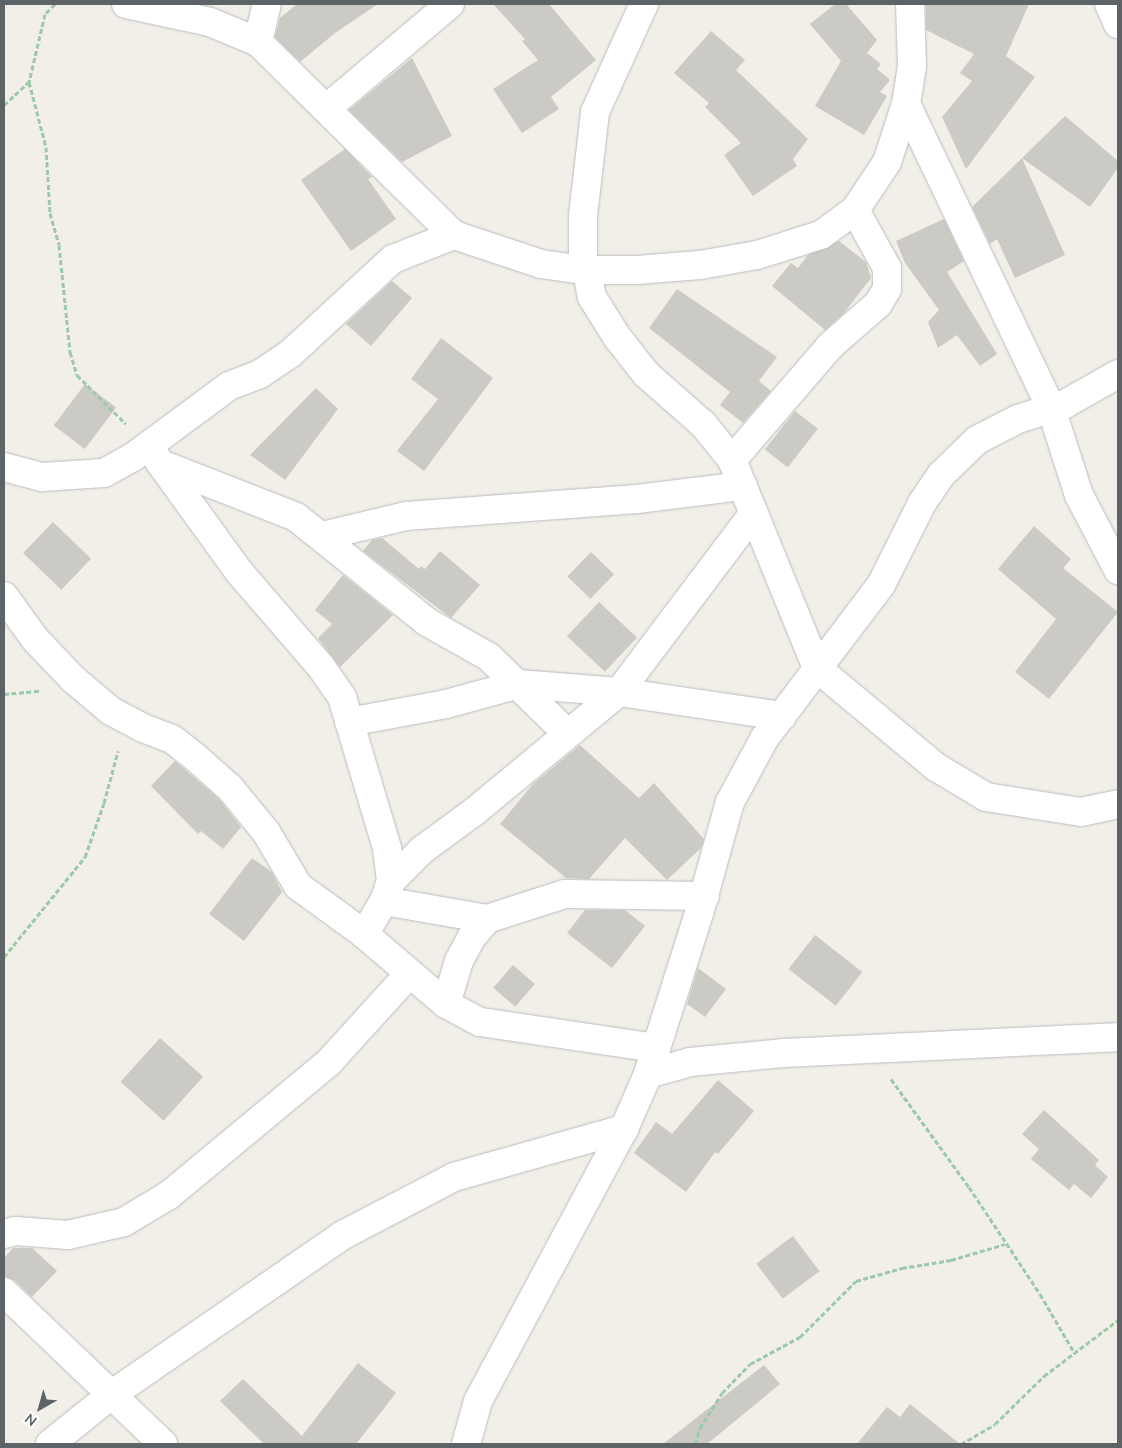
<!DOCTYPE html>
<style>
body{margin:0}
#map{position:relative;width:1122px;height:1448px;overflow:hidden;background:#f1efe7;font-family:Mulish,sans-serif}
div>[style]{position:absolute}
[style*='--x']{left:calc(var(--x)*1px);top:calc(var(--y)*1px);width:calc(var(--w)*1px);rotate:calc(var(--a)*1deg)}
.building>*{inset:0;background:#cccac4;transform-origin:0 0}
.path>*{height:3px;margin-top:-1.5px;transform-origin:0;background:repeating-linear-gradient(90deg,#9ccaa8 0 5px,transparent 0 7.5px)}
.roads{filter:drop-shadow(0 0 1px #b9bdc1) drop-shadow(0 0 1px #b9bdc1)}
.minor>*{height:28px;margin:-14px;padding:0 14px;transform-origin:14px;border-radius:14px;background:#fff}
span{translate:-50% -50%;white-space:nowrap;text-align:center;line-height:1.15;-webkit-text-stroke:4px #fff;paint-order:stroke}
.frame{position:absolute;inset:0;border:5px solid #5e6368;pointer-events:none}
.north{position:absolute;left:15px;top:1383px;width:50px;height:50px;-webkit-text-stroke:4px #fff;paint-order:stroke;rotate:218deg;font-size:14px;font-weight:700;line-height:20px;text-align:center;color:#5e6368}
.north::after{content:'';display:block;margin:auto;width:18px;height:22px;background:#5e6368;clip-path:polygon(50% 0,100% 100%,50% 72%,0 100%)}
</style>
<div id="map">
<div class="building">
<div style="clip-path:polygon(297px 4px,378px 4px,335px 33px,300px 62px,275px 37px,280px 18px)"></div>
<div style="clip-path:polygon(493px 4px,549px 4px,596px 60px,551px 97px,559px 109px,522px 133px,493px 89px,538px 60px,522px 41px,525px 39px)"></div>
<div style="clip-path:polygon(835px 4px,846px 4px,877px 40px,867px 53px,881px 64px,877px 69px,890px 80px,880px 92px,887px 96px,864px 135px,815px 106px,841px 61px,810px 24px)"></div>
<div style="clip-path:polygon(926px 4px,1029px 4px,1006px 56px,1035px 77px,966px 169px,942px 117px,972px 81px,960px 73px,974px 54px,926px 30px)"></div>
<div style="clip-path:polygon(711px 31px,745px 60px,736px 70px,808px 139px,793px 159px,797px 166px,753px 196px,724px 155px,741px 143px,705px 107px,709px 103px,674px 73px)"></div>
<div style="clip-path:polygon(412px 58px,452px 136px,402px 162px,349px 110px)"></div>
<div style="clip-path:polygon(1065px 116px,1118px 161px,1118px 168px,1090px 207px,1022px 158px)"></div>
<div style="clip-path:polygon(345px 149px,372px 177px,368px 179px,396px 219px,351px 251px,301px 180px)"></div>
<div style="clip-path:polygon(1022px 158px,1065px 255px,1015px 278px,997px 239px,990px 244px,972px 207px)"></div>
<div style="clip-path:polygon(944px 219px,964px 261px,947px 272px,997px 354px,980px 366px,957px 335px,938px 348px,928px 322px,939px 310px,905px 263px,896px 241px)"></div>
<div style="clip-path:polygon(839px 241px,866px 262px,871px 278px,844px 313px,825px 330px,772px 286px,791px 263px,798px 268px,808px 255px)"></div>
<div style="clip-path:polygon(392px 281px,412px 298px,371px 346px,346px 324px)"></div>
<div style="clip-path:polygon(677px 289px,777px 357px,759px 381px,771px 391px,743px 423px,720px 405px,730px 392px,649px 328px)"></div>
<div style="clip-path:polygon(441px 338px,493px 378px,424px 471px,397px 451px,438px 399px,411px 379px)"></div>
<div style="left:85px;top:384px;width:39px;height:52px;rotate:37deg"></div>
<div style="clip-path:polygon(316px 388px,338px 409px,285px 480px,250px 455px)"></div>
<div style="left:795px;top:411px;width:29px;height:49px;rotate:38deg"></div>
<div style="left:53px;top:522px;width:53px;height:43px;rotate:44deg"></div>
<div style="clip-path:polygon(1034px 526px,1071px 559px,1063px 568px,1118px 612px,1049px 699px,1015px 672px,1056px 619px,998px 569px)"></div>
<div style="clip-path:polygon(382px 538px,419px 569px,421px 566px,425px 569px,440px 551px,480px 585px,451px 618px,363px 551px,372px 540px)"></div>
<div style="left:591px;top:552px;width:32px;height:34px;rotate:44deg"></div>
<div style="clip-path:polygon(343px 575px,393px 615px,340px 667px,318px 638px,332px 624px,315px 610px)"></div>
<div style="left:599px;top:602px;width:52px;height:47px;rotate:43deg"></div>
<div style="clip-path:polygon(580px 745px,639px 798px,654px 783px,704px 839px,701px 848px,667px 880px,625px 838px,589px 879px,566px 878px,500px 824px,533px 784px)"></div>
<div style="clip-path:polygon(175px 761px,219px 799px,241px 827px,223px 849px,201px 831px,198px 834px,151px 786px)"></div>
<div style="clip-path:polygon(252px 858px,272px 872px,282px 892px,244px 941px,209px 914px)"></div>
<div style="clip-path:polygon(585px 910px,625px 910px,645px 926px,612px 968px,567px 933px)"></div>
<div style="left:815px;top:935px;width:60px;height:43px;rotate:38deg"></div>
<div style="left:513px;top:965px;width:29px;height:30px;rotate:41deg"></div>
<div style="clip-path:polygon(698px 968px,726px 989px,705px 1017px,687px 1004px)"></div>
<div style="left:160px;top:1038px;width:58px;height:59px;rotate:42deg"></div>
<div style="clip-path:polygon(718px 1080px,754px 1111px,718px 1154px,715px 1152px,686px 1192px,634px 1153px,656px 1122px,672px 1134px)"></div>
<div style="clip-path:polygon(1044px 1110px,1099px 1160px,1095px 1165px,1108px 1177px,1091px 1198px,1074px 1184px,1069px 1190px,1031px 1159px,1039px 1149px,1022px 1134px)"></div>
<div style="left:793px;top:1236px;width:44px;height:46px;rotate:53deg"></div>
<div style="clip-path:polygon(13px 1248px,32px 1248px,57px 1271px,32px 1297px,14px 1280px,4px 1277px,4px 1258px)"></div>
<div style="clip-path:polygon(358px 1363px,396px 1393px,356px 1444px,264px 1444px,220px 1401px,243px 1379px,302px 1436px)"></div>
<div style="clip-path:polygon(764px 1365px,780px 1384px,707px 1444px,663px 1444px)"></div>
<div style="clip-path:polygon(910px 1404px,960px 1444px,857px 1444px,887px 1407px,900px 1417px)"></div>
</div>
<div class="path">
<div style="--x:55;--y:4;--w:14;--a:135"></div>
<div style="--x:45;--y:14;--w:70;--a:103.2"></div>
<div style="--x:29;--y:82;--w:67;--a:75.3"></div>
<div style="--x:46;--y:147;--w:66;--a:86.5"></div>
<div style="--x:50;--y:213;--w:33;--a:74"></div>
<div style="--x:59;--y:245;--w:108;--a:84.1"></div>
<div style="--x:70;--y:352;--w:24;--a:73"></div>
<div style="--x:77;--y:375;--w:69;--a:45"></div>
<div style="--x:4;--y:105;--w:34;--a:-43"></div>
<div style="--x:4;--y:694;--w:36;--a:-5"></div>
<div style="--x:4;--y:957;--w:129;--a:-51"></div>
<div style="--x:85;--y:857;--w:57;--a:-70.6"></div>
<div style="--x:104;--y:803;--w:54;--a:-74.9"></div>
<div style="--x:891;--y:1079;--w:133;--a:54.2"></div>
<div style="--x:969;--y:1187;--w:128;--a:56.4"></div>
<div style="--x:1040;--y:1294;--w:69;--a:59.7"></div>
<div style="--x:695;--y:1444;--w:17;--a:-73"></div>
<div style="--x:700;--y:1428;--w:41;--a:-57.8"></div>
<div style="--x:722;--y:1393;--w:40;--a:-46"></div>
<div style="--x:750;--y:1364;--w:57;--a:-28.4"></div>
<div style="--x:800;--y:1337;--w:79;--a:-45"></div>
<div style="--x:856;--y:1281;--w:48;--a:-15.8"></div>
<div style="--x:902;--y:1268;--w:50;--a:-9.3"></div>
<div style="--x:951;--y:1260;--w:56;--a:-16.5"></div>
<div style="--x:961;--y:1444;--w:39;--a:-30"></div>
<div style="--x:995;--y:1424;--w:69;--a:-44.4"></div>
<div style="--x:1044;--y:1376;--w:93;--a:-37.1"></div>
</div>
<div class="roads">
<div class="minor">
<div style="--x:126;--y:4;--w:86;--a:12.1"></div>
<div style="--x:210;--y:22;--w:52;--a:22.6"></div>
<div style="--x:258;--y:42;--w:275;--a:44.6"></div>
<div style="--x:1109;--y:4;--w:22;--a:66"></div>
<div style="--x:258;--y:42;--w:39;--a:-77"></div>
<div style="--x:906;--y:104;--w:337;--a:64.5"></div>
<div style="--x:1051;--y:408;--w:91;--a:72.2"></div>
<div style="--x:1079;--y:495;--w:85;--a:62.5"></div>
<div style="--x:327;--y:108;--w:161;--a:-40.2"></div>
<div style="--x:583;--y:270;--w:54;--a:-90"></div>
<div style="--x:583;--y:216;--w:105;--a:-83.4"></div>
<div style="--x:595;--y:112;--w:119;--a:-65.6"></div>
<div style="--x:587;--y:270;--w:27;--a:80"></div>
<div style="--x:592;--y:297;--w:47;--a:58"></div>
<div style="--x:617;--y:337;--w:47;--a:51.9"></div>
<div style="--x:646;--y:374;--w:76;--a:41.3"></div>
<div style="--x:703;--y:424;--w:46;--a:51.1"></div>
<div style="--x:732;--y:460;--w:225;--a:67.8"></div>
<div style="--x:817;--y:668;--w:155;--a:39.8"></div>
<div style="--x:936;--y:767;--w:58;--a:31"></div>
<div style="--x:986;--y:797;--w:96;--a:9"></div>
<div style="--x:1081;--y:812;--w:38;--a:-12"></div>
<div style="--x:148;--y:446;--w:157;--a:54.1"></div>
<div style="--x:240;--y:573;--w:124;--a:49.2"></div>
<div style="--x:321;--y:667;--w:37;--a:55"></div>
<div style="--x:342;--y:697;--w:158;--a:73.4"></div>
<div style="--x:387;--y:848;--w:33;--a:83"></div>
<div style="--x:391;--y:881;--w:21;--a:109"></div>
<div style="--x:384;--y:901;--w:39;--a:121"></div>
<div style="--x:732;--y:460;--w:150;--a:-49.3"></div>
<div style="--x:830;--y:346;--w:64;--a:-41.2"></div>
<div style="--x:878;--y:304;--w:17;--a:-59"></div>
<div style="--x:887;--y:289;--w:21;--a:-90"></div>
<div style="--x:887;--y:268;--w:66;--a:-118.9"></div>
<div style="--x:161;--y:464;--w:145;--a:21.4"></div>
<div style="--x:296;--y:517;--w:168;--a:38.7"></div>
<div style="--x:427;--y:622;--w:71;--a:29.4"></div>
<div style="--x:489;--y:657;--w:109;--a:44.3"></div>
<div style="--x:4;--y:467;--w:39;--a:15"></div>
<div style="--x:42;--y:477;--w:62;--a:-3.7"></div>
<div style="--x:104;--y:473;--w:33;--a:-29"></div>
<div style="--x:133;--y:457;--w:119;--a:-36.5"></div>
<div style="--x:229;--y:386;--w:33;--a:-21"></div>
<div style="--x:260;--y:374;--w:37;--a:-34"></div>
<div style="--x:291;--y:353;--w:139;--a:-42.7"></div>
<div style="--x:393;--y:259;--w:66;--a:-21.5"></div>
<div style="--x:454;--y:235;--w:92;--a:18.4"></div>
<div style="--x:541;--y:264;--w:42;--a:8.1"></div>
<div style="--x:583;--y:270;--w:54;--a:0"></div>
<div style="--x:637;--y:270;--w:63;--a:-4.5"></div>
<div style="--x:700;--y:265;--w:58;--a:-10"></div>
<div style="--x:757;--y:255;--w:67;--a:-17.4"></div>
<div style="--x:821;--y:235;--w:42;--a:-36.3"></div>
<div style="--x:855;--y:210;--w:58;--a:-56.3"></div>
<div style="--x:887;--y:162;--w:61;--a:-71.9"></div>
<div style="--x:906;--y:104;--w:38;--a:-81"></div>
<div style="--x:912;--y:66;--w:62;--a:-91.8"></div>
<div style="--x:322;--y:536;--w:86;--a:-13.4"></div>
<div style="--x:406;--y:516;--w:232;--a:-4.2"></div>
<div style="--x:637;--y:499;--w:107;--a:-7"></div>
<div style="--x:4;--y:596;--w:53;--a:54.2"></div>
<div style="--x:35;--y:639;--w:55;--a:46.5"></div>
<div style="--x:73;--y:679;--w:50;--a:40.1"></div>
<div style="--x:111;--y:711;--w:36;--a:28"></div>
<div style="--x:143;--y:728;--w:31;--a:21"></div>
<div style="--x:172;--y:739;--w:29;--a:38"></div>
<div style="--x:195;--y:757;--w:47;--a:41.5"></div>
<div style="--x:230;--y:788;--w:57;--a:50.7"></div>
<div style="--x:266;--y:832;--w:63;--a:59.3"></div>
<div style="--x:298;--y:886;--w:82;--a:36"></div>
<div style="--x:364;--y:934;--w:108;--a:40.5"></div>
<div style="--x:446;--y:1004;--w:38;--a:28"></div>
<div style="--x:480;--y:1022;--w:178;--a:8.4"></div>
<div style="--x:349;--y:722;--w:99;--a:-10.5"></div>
<div style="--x:446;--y:704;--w:76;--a:-15.3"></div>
<div style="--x:519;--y:684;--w:100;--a:4.6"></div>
<div style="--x:619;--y:692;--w:165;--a:8.4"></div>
<div style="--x:391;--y:881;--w:44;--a:-45"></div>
<div style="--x:422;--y:850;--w:66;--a:-36.3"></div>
<div style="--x:475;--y:811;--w:187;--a:-39.6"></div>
<div style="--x:619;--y:692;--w:224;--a:-53"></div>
<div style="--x:384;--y:901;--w:105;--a:9.9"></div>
<div style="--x:446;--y:1004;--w:45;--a:-73.2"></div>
<div style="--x:459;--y:961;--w:27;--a:-62"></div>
<div style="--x:472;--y:937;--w:23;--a:-50"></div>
<div style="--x:487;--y:919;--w:82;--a:-17.8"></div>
<div style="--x:565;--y:894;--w:140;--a:0.8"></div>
<div style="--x:648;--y:1074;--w:172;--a:-72.4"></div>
<div style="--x:700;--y:910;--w:112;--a:-74.5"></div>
<div style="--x:730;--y:802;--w:72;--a:-61.6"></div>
<div style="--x:764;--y:739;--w:193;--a:-52.8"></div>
<div style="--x:881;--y:585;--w:92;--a:-63.4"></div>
<div style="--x:922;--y:503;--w:34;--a:-56"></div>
<div style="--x:941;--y:475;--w:50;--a:-44.2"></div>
<div style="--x:977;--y:440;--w:46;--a:-27.1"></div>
<div style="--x:1018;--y:419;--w:49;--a:-17.7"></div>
<div style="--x:1065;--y:404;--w:61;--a:-29.5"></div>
<div style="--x:4;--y:1234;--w:11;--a:-15"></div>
<div style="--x:15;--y:1231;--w:53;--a:4.3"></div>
<div style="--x:68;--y:1235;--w:57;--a:-13.1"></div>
<div style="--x:124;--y:1222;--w:52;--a:-31"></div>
<div style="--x:169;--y:1195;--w:208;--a:-39.7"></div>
<div style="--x:329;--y:1062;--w:119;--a:-47.7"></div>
<div style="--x:4;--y:1292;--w:220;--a:43.7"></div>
<div style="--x:50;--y:1444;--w:78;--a:-38.8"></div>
<div style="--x:111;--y:1395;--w:282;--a:-34.6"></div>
<div style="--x:343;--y:1235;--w:125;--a:-27.6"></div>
<div style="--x:454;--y:1177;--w:177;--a:-15.8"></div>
<div style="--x:466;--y:1444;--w:45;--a:-74.4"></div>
<div style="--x:478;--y:1401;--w:309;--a:-61.8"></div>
<div style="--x:624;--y:1129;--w:60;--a:-66.4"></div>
<div style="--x:648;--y:1074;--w:44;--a:-15.9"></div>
<div style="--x:690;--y:1062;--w:93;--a:-5.5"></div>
<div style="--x:783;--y:1053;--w:335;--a:-2.7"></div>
</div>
</div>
<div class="frame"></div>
<div class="north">N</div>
</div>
